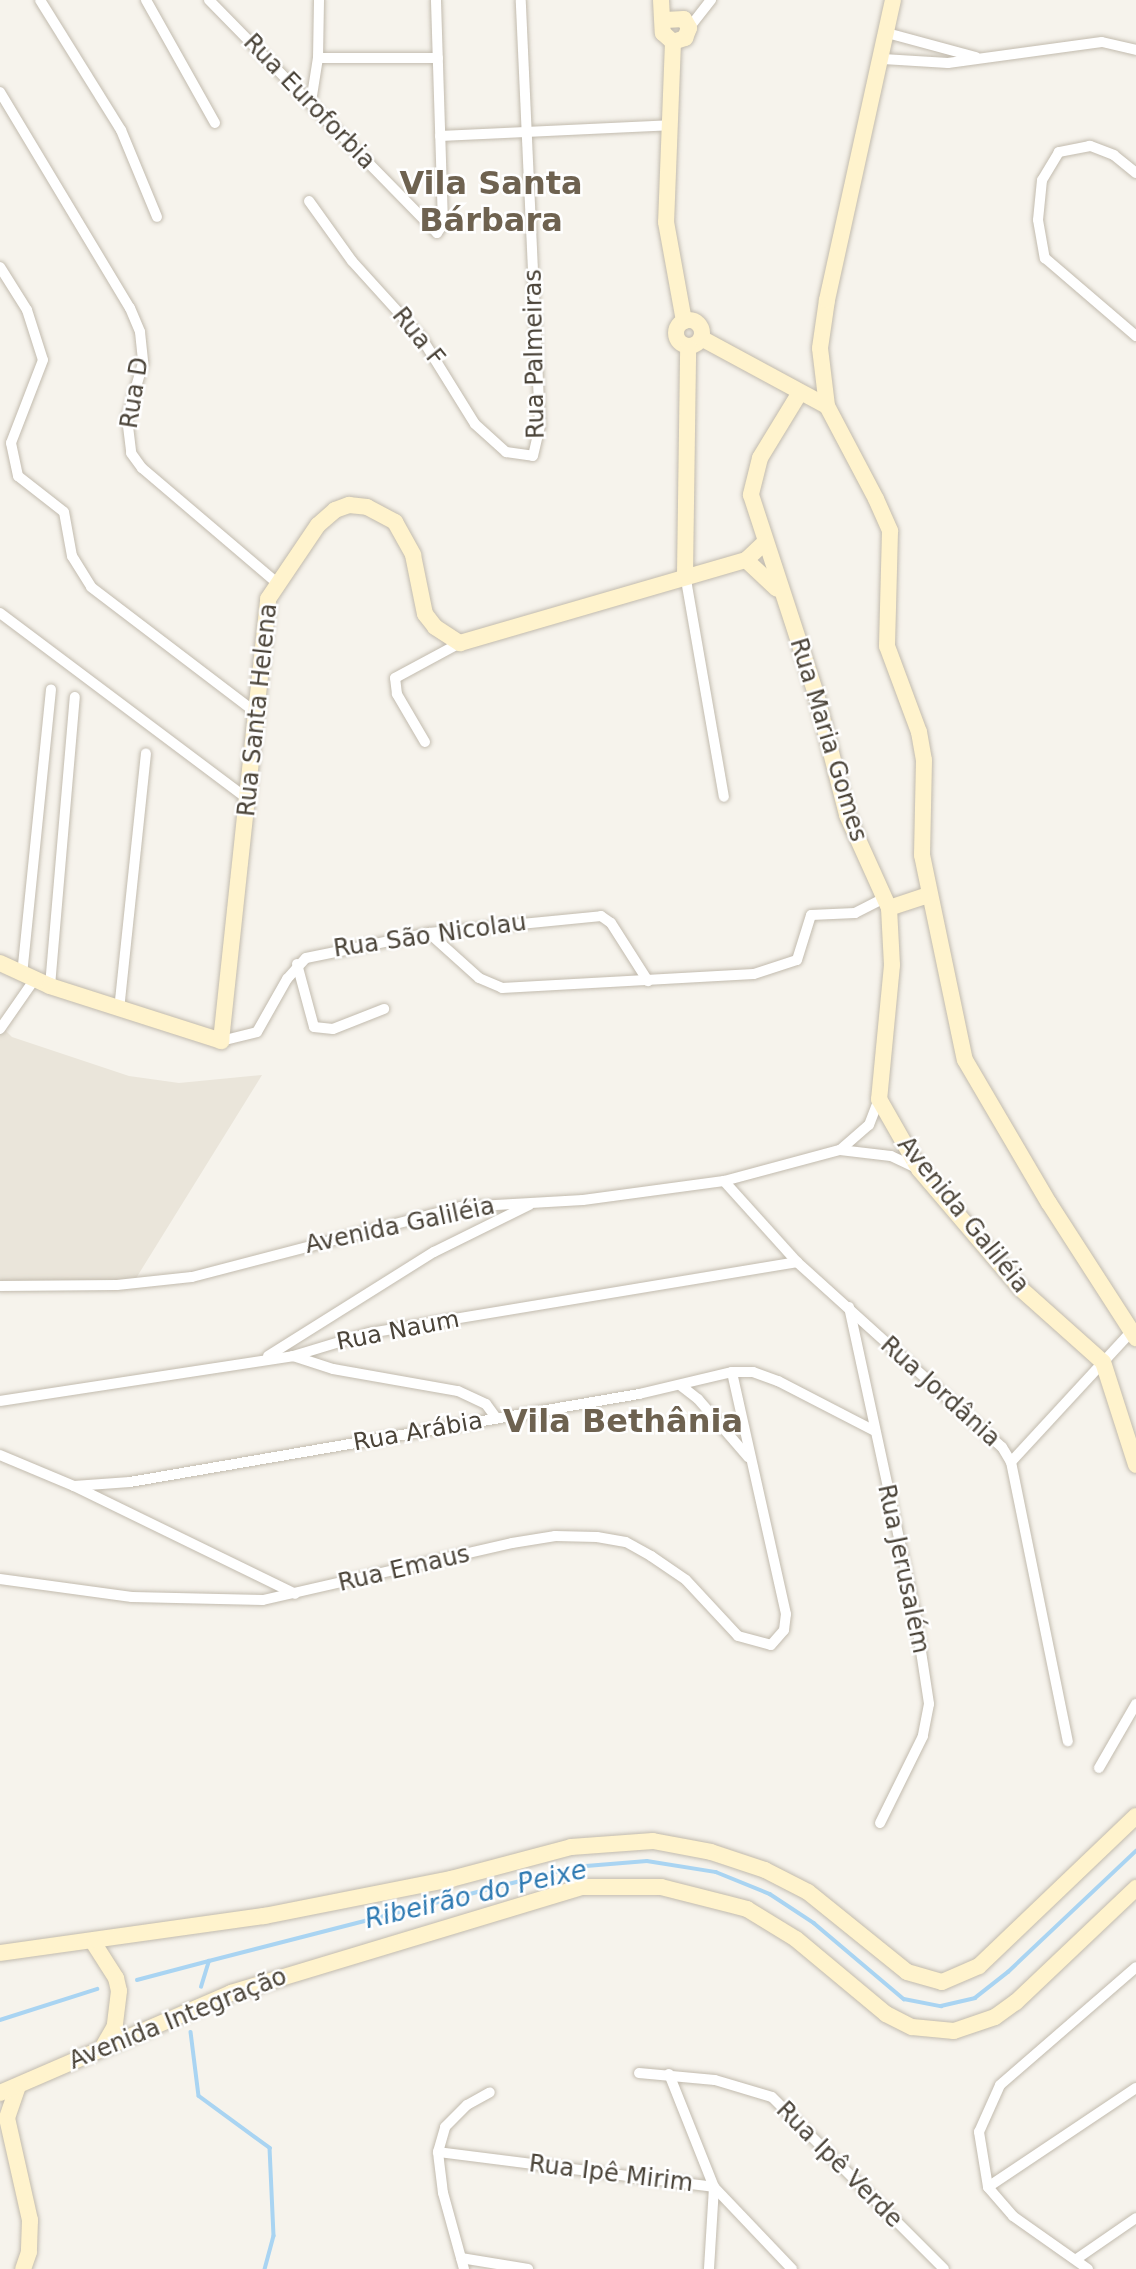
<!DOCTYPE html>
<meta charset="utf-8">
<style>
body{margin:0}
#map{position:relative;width:1136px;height:2269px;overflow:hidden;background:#f6f3ec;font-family:"DejaVu Sans",sans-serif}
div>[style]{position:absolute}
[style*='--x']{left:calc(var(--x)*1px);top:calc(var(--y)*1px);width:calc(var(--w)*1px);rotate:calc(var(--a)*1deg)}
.residential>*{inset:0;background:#eae5da}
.stream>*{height:3.5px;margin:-1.75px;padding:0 1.75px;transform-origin:1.75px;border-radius:1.75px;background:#a9d4f2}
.roads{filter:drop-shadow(0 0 2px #c2bbae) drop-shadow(0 0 2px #c2bbae)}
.street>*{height:10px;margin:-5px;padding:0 5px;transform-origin:5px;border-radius:5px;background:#fff}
.secondary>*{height:16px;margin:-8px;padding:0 8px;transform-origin:8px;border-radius:8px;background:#fff3cd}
.secondary>.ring{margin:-8px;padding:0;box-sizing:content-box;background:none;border:16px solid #fff3cd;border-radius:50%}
span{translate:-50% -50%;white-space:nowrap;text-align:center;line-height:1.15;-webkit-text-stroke:5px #fff;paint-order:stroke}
.street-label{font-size:24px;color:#4b4439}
.water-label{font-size:26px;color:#2e7ab2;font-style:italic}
.district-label{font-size:32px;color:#6e6250;font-weight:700}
</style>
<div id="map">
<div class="residential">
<div style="clip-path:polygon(0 1025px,12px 1037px,129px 1076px,179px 1083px,262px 1075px,130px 1288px,0 1289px)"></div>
</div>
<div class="stream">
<div style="--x:137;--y:1980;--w:74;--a:-14.8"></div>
<div style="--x:201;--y:1987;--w:27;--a:-73"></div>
<div style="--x:209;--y:1961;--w:377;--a:-14.4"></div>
<div style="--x:574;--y:1867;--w:73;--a:-4.7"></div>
<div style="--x:647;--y:1861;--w:70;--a:9.1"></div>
<div style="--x:716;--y:1872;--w:58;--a:22.2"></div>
<div style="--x:770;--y:1894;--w:53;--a:33.4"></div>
<div style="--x:814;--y:1923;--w:118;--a:40.2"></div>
<div style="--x:904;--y:1999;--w:38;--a:11"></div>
<div style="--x:941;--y:2006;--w:35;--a:-13"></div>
<div style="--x:975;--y:1998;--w:42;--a:-38.2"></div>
<div style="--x:1008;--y:1972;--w:176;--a:-43.4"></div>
<div style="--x:0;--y:2020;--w:102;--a:-17.7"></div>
<div style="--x:191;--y:2032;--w:64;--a:82.9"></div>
<div style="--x:199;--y:2096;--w:88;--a:36.2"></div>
<div style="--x:270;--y:2148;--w:88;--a:87.4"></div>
<div style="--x:274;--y:2236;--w:34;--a:105"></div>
</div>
<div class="roads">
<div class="street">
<div style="--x:40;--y:0;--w:153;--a:58.1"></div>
<div style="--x:121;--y:130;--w:94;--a:67.5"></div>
<div style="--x:146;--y:0;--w:141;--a:60.7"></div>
<div style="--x:209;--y:0;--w:326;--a:45.6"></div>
<div style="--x:437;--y:233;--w:11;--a:-56"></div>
<div style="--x:443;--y:224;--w:224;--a:-91.8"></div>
<div style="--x:689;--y:28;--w:36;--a:-52"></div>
<div style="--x:887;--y:33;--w:92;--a:15.1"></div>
<div style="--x:318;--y:58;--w:120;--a:0"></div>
<div style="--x:883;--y:59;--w:65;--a:3.5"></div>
<div style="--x:948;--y:63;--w:155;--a:-7.8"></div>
<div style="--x:1102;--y:42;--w:35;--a:13"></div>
<div style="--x:0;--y:92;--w:252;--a:59"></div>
<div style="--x:130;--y:308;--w:26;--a:67"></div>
<div style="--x:140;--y:332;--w:31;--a:84"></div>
<div style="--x:143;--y:363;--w:57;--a:106.2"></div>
<div style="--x:127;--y:418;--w:35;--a:83"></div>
<div style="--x:131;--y:453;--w:19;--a:54"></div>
<div style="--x:142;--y:468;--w:176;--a:40.4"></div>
<div style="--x:311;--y:102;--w:45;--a:-81"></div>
<div style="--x:318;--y:58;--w:58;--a:-89"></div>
<div style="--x:440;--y:136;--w:230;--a:-2.7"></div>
<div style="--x:1136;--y:173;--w:28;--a:-141"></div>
<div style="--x:1114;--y:155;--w:26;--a:-159"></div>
<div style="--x:1090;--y:146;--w:32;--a:169"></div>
<div style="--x:1059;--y:152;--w:33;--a:121"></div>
<div style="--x:1042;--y:180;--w:40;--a:95.7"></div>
<div style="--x:1038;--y:220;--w:39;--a:80"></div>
<div style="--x:1045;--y:258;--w:120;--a:40.6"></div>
<div style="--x:309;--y:201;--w:74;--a:54.4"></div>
<div style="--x:352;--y:261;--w:103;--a:47.8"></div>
<div style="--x:421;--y:337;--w:102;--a:58.2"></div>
<div style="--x:475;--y:424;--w:42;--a:42.1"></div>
<div style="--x:506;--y:452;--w:27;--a:8"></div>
<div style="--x:533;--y:456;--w:32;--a:-77"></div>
<div style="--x:540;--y:425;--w:425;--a:-92.6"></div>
<div style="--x:0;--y:267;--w:51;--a:57.9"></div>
<div style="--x:27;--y:310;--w:52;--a:72.3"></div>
<div style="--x:43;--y:360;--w:89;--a:111.1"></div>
<div style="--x:11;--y:443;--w:34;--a:78"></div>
<div style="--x:18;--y:476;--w:58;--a:38"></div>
<div style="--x:64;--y:512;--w:45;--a:79.7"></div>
<div style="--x:72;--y:556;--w:36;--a:58"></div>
<div style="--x:91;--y:587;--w:205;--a:37.3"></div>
<div style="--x:685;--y:574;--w:226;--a:80.1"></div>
<div style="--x:0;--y:613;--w:311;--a:36.9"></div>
<div style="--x:425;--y:742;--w:56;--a:-120.3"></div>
<div style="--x:397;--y:694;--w:16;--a:-97"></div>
<div style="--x:395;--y:678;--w:74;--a:-28.3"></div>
<div style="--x:429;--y:933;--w:67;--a:42"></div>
<div style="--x:479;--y:978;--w:25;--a:23"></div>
<div style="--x:502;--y:988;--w:252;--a:-3.2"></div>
<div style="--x:754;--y:974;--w:45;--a:-18"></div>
<div style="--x:797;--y:960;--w:47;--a:-72.7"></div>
<div style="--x:811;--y:915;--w:44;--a:-2.6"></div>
<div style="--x:855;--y:913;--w:33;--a:-27"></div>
<div style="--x:297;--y:964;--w:65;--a:74.9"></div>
<div style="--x:314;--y:1027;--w:19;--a:6"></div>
<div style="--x:333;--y:1029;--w:55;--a:-21.4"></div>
<div style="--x:22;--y:975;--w:287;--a:-84.2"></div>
<div style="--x:50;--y:986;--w:290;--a:-85.1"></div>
<div style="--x:119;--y:1010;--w:258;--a:-84"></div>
<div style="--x:0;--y:1029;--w:60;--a:-55.2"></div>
<div style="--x:221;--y:1041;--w:37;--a:-14"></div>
<div style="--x:257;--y:1032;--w:61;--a:-60.5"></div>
<div style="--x:287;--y:979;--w:28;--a:-48"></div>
<div style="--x:306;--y:958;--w:126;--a:-11.5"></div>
<div style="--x:429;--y:933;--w:173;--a:-5.6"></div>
<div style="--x:601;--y:916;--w:12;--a:35"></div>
<div style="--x:611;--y:923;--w:69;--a:57.5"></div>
<div style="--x:840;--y:1150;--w:38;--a:-41"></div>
<div style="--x:869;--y:1125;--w:28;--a:-69"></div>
<div style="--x:724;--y:1181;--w:109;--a:48"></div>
<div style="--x:797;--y:1262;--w:276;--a:42.1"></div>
<div style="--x:1002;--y:1447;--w:17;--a:59"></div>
<div style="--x:1011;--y:1462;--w:285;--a:78.5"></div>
<div style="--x:0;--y:1286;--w:117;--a:-0.5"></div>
<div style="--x:117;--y:1285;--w:75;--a:-6.1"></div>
<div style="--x:192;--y:1277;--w:278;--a:-14.6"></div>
<div style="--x:461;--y:1207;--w:122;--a:-3.3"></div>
<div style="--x:583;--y:1200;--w:142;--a:-7.7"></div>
<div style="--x:724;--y:1181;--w:120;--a:-15"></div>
<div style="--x:840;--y:1150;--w:51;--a:6.7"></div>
<div style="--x:891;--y:1156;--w:31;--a:25"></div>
<div style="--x:849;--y:1307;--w:312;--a:77.8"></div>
<div style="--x:915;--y:1612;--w:93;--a:81.3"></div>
<div style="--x:929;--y:1704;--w:33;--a:101"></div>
<div style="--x:923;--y:1736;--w:97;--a:116.3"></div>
<div style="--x:268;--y:1356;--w:196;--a:-32.1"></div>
<div style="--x:434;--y:1252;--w:106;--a:-26.3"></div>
<div style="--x:293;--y:1356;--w:42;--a:18"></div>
<div style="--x:333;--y:1369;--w:127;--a:10"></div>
<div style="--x:458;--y:1391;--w:31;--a:25"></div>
<div style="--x:486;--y:1404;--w:17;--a:54"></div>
<div style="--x:680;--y:1385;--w:23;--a:38"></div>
<div style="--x:698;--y:1399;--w:77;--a:49.2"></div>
<div style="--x:0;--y:1401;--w:296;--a:-8.7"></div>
<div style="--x:293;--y:1356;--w:79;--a:-16.8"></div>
<div style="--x:369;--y:1333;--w:434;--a:-9.4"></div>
<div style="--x:0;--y:1455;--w:80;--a:22.7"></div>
<div style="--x:74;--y:1486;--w:246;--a:26"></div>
<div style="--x:1011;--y:1462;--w:178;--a:-47.3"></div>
<div style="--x:74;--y:1486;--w:56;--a:-4.1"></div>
<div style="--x:130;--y:1482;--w:517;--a:-9.81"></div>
<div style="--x:639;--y:1394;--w:96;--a:-13.3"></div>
<div style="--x:732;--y:1372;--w:21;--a:0"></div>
<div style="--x:753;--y:1372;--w:27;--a:20"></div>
<div style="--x:778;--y:1381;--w:107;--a:27.3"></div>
<div style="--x:0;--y:1579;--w:133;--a:7.8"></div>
<div style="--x:132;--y:1597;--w:131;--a:1.3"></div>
<div style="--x:263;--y:1600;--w:255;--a:-12.9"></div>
<div style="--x:512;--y:1543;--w:44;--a:-9.2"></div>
<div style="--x:555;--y:1536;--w:42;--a:1.4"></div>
<div style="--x:597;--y:1537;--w:29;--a:10"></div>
<div style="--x:626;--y:1542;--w:29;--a:29"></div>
<div style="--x:651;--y:1556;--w:42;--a:34.4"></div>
<div style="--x:686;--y:1580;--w:76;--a:47.1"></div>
<div style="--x:738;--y:1636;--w:34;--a:15"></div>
<div style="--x:771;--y:1645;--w:20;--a:-49"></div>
<div style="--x:784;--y:1630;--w:16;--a:-83"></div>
<div style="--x:786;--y:1614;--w:248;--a:-102.6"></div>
<div style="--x:1099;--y:1768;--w:74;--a:-60"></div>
<div style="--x:639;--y:2073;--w:76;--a:5.3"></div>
<div style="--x:715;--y:2080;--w:59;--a:16.6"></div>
<div style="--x:772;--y:2097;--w:243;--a:45"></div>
<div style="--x:669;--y:2074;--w:122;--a:68.3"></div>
<div style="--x:714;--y:2187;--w:82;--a:93.5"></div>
<div style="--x:438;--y:2152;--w:278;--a:7.2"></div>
<div style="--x:714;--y:2187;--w:113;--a:46.4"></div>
<div style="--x:988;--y:2187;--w:178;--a:-33.8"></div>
<div style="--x:461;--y:2258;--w:68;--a:9.3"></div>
<div style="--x:1078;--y:2258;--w:70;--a:-34.6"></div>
<div style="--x:464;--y:2269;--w:79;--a:-105.4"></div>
<div style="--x:443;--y:2193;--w:41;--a:-97"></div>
<div style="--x:438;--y:2152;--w:26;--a:-74"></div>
<div style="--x:445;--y:2127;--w:31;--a:-45"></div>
<div style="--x:467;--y:2105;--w:26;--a:-29"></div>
<div style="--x:1088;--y:2269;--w:92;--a:-144.8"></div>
<div style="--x:1013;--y:2216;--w:38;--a:-131"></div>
<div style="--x:988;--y:2187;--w:56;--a:-99.3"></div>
<div style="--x:979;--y:2132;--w:51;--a:-65.9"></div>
<div style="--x:1000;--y:2085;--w:180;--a:-40.9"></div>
</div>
<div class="secondary">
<div style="--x:661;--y:0;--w:33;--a:87"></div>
<div style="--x:663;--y:33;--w:13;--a:42"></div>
<div style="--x:673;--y:42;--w:13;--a:-18"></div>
<div style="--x:685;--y:38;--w:11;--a:-68"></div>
<div style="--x:689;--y:28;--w:10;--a:-119"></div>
<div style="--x:684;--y:19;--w:19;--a:177"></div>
<div style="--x:673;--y:42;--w:180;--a:92.2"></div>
<div style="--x:666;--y:222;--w:101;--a:79.7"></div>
<div class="ring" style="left:676px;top:320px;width:10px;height:10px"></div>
<div style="--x:701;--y:338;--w:143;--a:28.4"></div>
<div style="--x:827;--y:406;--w:105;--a:62.2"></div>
<div style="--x:876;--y:499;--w:35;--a:66"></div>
<div style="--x:890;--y:531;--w:115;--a:91.5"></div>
<div style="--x:887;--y:646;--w:92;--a:69.6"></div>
<div style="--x:919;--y:732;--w:28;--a:80"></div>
<div style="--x:924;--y:760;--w:95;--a:91.2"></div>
<div style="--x:922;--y:855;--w:209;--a:78.2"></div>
<div style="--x:965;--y:1060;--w:166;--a:59.6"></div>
<div style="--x:1049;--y:1203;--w:161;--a:57.2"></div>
<div style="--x:799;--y:394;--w:75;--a:121.4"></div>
<div style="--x:760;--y:458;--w:38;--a:104"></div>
<div style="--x:751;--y:495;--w:209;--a:71.9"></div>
<div style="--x:816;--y:694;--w:125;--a:75.6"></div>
<div style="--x:847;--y:815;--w:102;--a:65.7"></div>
<div style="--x:889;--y:908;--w:57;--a:87"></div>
<div style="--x:892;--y:965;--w:135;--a:95.5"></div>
<div style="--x:879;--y:1099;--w:81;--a:60.3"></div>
<div style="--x:919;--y:1169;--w:157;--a:49.6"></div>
<div style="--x:1021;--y:1289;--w:110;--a:41.7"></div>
<div style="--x:1103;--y:1362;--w:108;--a:72.2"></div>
<div style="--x:827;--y:406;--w:58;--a:-96.9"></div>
<div style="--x:820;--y:348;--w:49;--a:-81.7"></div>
<div style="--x:827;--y:300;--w:307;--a:-77.6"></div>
<div style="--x:746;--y:560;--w:42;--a:43.1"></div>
<div style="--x:685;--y:574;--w:227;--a:-89.2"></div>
<div style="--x:889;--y:908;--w:41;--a:-18.4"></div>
<div style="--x:0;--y:963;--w:55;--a:24.7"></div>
<div style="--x:50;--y:986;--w:180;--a:17.8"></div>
<div style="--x:221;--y:1041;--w:444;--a:-83.9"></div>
<div style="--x:268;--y:599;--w:89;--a:-56"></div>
<div style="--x:318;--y:525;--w:23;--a:-41"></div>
<div style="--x:335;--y:510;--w:15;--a:-20"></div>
<div style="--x:349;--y:505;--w:18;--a:6"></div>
<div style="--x:367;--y:507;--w:32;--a:28"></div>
<div style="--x:395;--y:522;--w:38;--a:61"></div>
<div style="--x:413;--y:555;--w:60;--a:78.5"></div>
<div style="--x:425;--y:614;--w:16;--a:52"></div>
<div style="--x:435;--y:627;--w:30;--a:33"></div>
<div style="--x:460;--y:643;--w:298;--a:-16.2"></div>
<div style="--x:746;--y:560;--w:25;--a:-43"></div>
<div style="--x:93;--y:1942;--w:43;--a:57.4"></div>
<div style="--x:116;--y:1978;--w:13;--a:77"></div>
<div style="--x:119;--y:1991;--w:35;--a:97"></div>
<div style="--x:115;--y:2026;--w:24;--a:120"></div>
<div style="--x:0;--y:1953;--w:267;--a:-8"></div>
<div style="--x:264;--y:1916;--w:191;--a:-11.2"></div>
<div style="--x:451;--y:1879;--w:124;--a:-14.9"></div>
<div style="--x:571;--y:1847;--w:82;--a:-4.2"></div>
<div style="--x:653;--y:1841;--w:59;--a:10.7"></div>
<div style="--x:711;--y:1852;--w:57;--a:18.4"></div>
<div style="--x:765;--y:1870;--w:48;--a:27.1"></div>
<div style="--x:808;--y:1892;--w:127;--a:38.9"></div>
<div style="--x:907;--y:1972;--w:36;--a:16"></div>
<div style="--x:942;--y:1982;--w:40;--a:-23.4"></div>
<div style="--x:979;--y:1966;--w:217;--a:-43.7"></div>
<div style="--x:18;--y:2086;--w:34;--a:109"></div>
<div style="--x:7;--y:2118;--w:105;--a:77.3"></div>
<div style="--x:30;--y:2220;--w:32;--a:92"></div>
<div style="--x:29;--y:2252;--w:18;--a:109"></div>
<div style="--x:0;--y:2093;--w:252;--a:-23.4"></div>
<div style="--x:231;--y:1993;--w:367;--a:-16.8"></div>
<div style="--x:582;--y:1887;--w:79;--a:0"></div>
<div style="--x:661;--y:1887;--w:89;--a:14.3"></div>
<div style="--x:747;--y:1909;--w:57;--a:31.5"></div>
<div style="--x:796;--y:1939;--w:117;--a:39.8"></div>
<div style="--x:886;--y:2014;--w:29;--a:27"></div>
<div style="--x:912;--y:2027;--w:42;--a:5.4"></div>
<div style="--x:954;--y:2031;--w:43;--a:-18.9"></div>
<div style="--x:995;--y:2017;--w:26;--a:-36"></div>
<div style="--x:1016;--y:2002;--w:166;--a:-43.5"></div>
</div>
</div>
<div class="street-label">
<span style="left:309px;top:102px;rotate:46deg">Rua Euroforbia</span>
<span style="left:418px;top:337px;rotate:51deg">Rua F</span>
<span style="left:535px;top:354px;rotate:-91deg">Rua Palmeiras</span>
<span style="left:135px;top:393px;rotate:-81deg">Rua D</span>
<span style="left:258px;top:710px;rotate:-84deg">Rua Santa Helena</span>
<span style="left:828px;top:740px;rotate:73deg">Rua Maria Gomes</span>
<span style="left:430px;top:936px;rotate:-8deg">Rua São Nicolau</span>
<span style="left:963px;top:1215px;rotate:51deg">Avenida Galiléia</span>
<span style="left:400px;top:1226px;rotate:-12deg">Avenida Galiléia</span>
<span style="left:398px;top:1331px;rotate:-11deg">Rua Naum</span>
<span style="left:940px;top:1392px;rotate:42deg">Rua Jordânia</span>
<span style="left:418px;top:1432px;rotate:-10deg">Rua Arábia</span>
<span style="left:404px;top:1569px;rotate:-13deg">Rua Emaus</span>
<span style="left:903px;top:1569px;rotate:78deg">Rua Jerusalém</span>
<span style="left:178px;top:2019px;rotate:-22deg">Avenida Integração</span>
<span style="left:839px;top:2165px;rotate:45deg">Rua Ipê Verde</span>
<span style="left:611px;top:2174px;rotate:7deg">Rua Ipê Mirim</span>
</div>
<div class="water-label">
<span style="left:476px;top:1895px;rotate:-13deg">Ribeirão do Peixe</span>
</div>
<div class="district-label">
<span style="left:491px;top:202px">Vila Santa<br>Bárbara</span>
<span style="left:623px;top:1421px">Vila Bethânia</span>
</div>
</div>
